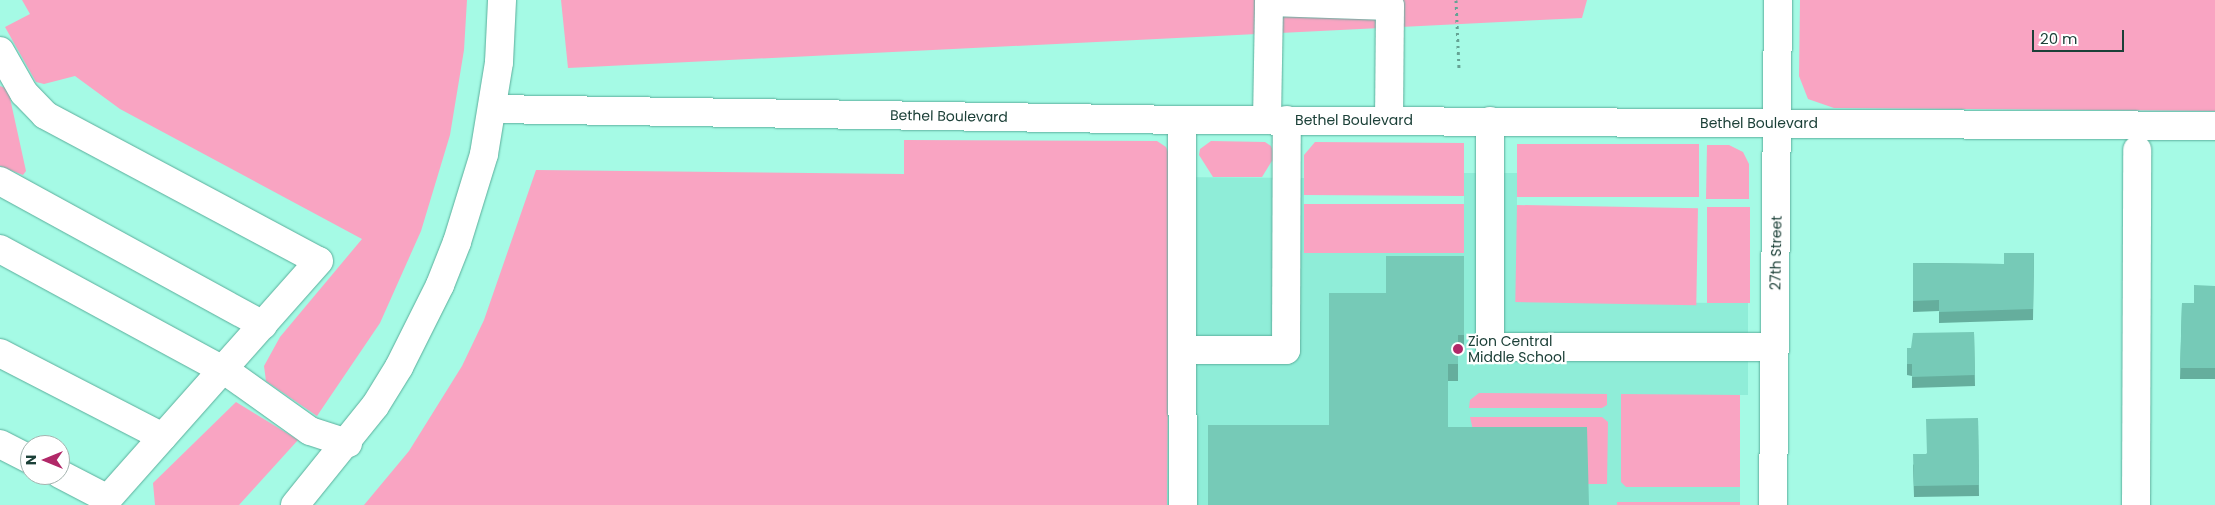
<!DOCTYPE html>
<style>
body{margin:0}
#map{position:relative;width:2215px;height:505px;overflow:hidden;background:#a5fae5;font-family:Poppins,sans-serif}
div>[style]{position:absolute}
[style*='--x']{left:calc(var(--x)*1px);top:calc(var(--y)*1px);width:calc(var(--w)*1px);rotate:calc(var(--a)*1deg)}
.built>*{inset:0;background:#8fedd8}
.green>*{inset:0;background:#f9a4c2;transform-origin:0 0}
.path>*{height:3px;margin-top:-1.5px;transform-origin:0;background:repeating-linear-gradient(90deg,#65a394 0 2.5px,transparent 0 6.5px)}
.roads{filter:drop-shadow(0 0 1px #5aae9b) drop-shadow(0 0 1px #5aae9b)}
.minor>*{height:28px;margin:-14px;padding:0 14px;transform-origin:14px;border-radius:14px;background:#fff}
.wall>*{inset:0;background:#65ae9d}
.building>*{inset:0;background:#76cab7}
.dots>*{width:14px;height:14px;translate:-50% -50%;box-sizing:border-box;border:2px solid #fff;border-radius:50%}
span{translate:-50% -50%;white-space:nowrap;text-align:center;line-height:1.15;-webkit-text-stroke:4.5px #fff;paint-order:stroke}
.street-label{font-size:14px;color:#1c4038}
.poi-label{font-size:14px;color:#1c4038}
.left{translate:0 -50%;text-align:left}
.north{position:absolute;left:20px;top:435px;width:50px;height:50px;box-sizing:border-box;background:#fff;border:1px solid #a4b3af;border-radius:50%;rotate:270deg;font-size:14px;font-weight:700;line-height:20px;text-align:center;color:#1c4038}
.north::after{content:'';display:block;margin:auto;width:18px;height:22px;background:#b12868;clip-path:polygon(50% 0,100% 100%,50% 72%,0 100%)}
.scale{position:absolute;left:2032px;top:30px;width:92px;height:22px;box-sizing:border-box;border:2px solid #1c4038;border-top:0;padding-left:6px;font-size:15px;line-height:18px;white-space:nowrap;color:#1c4038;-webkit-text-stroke:4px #fff;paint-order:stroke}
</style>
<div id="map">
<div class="built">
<div style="clip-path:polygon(1464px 173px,1517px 173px,1517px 302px,1748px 303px,1748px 395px,1740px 395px,1740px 505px,1167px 505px,1169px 177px,1304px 178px,1304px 253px,1464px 253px)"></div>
</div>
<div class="green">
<div style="clip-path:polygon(22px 0,467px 0,464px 50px,450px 135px,421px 231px,380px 323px,317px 416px,266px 381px,264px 366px,280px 337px,362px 239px,120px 109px,75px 76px,44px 84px,36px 82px,5px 27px,30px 14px)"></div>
<div style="clip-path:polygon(561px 0,1587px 0,1582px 18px,568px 68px)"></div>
<div style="clip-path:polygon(1800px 0,2215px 0,2215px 111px,1834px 108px,1808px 99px,1799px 76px)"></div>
<div style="clip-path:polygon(0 86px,8px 89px,26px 171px,23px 175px,0 166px)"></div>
<div style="clip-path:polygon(904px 140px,1157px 141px,1166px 147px,1170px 156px,1167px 505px,364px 505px,409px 451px,462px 366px,484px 320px,536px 170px,904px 174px)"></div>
<div style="clip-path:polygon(1211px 141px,1265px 142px,1271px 146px,1275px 156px,1262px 177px,1213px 177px,1199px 155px,1200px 149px)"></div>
<div style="clip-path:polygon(1315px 142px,1464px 143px,1464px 196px,1304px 195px,1304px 155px)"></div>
<div style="left:1517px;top:144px;width:182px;height:53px"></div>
<div style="clip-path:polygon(1707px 145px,1729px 145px,1743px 152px,1749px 164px,1749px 199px,1706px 199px)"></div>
<div style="left:1304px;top:204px;width:160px;height:49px"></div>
<div style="left:1517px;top:205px;width:181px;height:97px;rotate:1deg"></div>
<div style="left:1707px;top:207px;width:43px;height:96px"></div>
<div style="clip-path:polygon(1479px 393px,1607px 394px,1607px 405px,1602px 408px,1469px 408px,1470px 400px)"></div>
<div style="clip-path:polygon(1621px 394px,1740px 395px,1740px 487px,1626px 487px,1621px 482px)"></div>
<div style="clip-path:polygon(236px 402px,298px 440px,239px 505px,155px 505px,153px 483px)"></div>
<div style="clip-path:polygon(1470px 417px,1602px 417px,1608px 422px,1607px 484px,1587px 484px,1473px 430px)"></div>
<div style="left:1617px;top:502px;width:123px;height:4px"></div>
</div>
<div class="path">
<div style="--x:1456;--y:0;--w:68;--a:87.5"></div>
</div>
<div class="roads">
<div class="minor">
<div style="--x:0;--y:51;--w:48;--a:60.3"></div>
<div style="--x:24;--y:93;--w:30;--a:46"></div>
<div style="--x:45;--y:115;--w:310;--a:28.1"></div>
<div style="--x:319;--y:261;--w:318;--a:131.6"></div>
<div style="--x:108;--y:499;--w:54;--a:-152.5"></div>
<div style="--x:492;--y:109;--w:690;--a:0.91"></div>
<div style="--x:1182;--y:120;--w:1033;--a:0.33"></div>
<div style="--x:1182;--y:120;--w:385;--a:89.9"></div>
<div style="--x:1267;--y:120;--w:118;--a:-89"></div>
<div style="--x:1269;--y:2;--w:121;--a:1.9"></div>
<div style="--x:1390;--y:6;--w:114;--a:90.5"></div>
<div style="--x:1490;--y:121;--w:226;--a:90"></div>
<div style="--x:1490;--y:347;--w:285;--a:0"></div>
<div style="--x:0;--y:181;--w:300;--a:28.7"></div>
<div style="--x:0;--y:249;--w:262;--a:28.5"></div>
<div style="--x:230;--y:374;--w:98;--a:35.5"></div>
<div style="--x:310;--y:431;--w:40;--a:18"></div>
<div style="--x:1183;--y:350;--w:103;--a:0"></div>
<div style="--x:1286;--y:350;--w:230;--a:-89.8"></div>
<div style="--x:0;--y:353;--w:183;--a:27.3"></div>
<div style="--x:0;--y:444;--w:34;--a:27"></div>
<div style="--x:295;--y:505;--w:127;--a:-51.1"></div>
<div style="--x:375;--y:406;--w:46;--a:-58.4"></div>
<div style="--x:399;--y:367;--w:92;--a:-63.4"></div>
<div style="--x:440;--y:285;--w:46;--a:-68.4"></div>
<div style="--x:457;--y:242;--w:92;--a:-72.9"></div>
<div style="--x:484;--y:154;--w:93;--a:-80.7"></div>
<div style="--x:499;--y:62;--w:62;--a:-87.2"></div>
<div style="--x:1773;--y:505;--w:505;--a:-89.43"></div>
<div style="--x:2136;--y:505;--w:355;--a:-89.8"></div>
</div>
</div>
<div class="wall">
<div style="clip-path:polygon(2034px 253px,2033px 320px,1939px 323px,1939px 311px,1913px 312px,1913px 263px,2004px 264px)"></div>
<div style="clip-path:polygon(1464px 256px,1464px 352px,1458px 352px,1458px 381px,1448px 381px,1448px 427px,1589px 505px,1329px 425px,1386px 293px)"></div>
<div style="clip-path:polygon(2215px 286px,2215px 379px,2180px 379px,2182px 303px,2194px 303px)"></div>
<div style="clip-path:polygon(1974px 332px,1975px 386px,1912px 388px,1912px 376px,1907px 375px,1907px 348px,1911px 348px)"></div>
<div style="clip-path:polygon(1978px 418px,1979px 496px,1914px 497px,1913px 465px,1926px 454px)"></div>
</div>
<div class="building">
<div style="clip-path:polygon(2004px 253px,2034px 253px,2033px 309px,1939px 312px,1939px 300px,1913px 301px,1913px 263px,2004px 264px)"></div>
<div style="clip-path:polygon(1386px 256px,1464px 256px,1464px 335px,1458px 335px,1458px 364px,1448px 364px,1448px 427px,1587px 427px,1589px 505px,1208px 505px,1208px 425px,1329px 425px,1329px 293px,1386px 293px)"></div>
<div style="clip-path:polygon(2194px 285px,2215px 286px,2215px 368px,2180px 368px,2182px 303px,2194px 303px)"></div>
<div style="clip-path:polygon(1974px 332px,1975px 375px,1912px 377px,1912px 364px,1907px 364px,1907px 348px,1911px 348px,1913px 333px)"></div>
<div style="clip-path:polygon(1978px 418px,1979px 485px,1914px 486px,1913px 454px,1927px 454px,1926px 419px)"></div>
</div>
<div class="dots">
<div style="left:1458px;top:349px;background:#b12868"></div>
</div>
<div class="street-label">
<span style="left:949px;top:116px;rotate:1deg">Bethel Boulevard</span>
<span style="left:1354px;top:120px">Bethel Boulevard</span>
<span style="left:1759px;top:123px">Bethel Boulevard</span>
<span style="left:1776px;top:253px;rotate:-89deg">27th Street</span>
</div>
<div class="poi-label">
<span class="left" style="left:1468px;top:349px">Zion Central<br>Middle School</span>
</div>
<div class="north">N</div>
<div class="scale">20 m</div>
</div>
